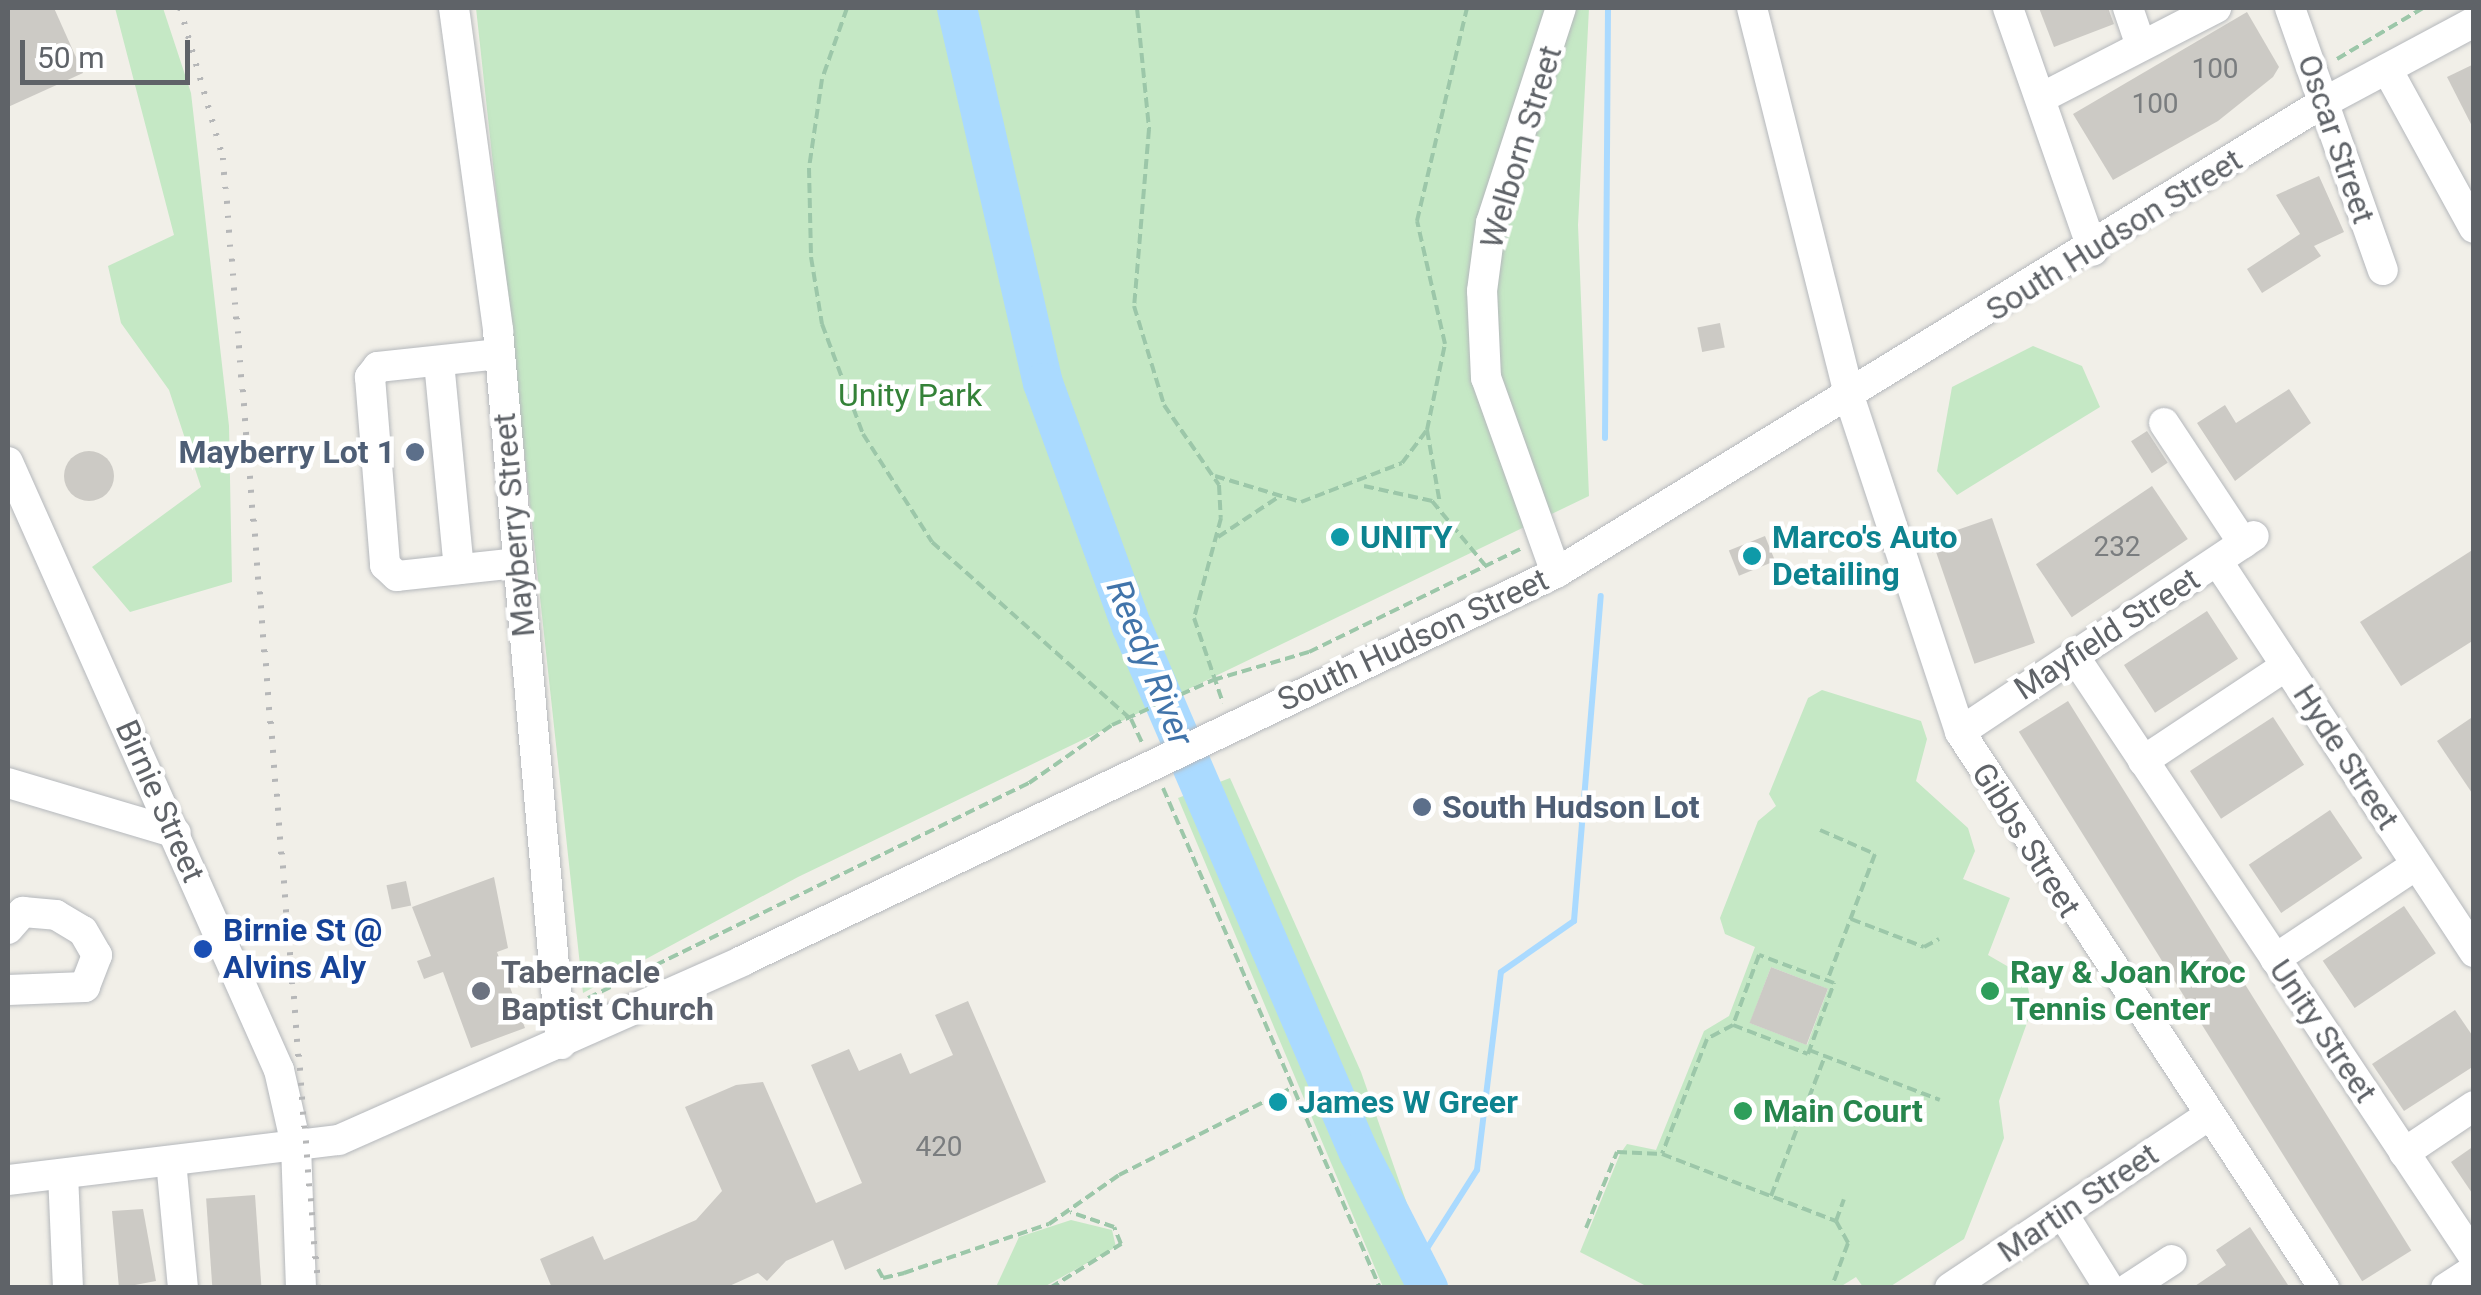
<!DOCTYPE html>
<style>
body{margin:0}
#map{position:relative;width:2481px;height:1295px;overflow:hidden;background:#f1efe8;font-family:Roboto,sans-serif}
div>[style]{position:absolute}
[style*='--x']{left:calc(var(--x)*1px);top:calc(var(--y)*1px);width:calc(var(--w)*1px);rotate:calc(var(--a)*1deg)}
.green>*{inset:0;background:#c5e8c5}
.stream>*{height:6px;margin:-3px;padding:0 3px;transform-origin:3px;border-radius:3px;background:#aadaff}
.river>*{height:40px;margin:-20px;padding:0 20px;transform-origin:20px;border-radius:20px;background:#aadaff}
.building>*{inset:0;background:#cccac5;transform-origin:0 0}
.round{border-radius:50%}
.path>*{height:4px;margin-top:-2px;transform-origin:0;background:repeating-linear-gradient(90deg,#9cc7a9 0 10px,transparent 0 15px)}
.roads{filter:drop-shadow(0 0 2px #b5b8bc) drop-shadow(0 0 2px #b5b8bc)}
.minor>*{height:30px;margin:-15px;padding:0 15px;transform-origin:15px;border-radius:15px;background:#fff}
.rail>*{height:6px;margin-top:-3px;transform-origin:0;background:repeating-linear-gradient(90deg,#b6b7b8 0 2.5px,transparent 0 14.5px)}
.dots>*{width:28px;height:28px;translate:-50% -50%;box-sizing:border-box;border:5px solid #fff;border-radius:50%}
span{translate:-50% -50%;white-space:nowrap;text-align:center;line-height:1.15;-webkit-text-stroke:9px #fff;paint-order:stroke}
.number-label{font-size:28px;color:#7a7d7f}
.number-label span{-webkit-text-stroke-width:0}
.street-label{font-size:32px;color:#5f6368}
.park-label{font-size:32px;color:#348238}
.service-label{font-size:32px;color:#4e5e75;font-weight:700}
.right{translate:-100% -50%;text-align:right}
.left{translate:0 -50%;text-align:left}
.culture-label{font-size:32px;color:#0d838f;font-weight:700}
.transit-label{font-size:32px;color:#164399;font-weight:700}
.worship-label{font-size:32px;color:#5b616d;font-weight:700}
.leisure-label{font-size:32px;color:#27864d;font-weight:700}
.water-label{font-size:35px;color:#4174aa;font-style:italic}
.frame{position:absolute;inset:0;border:10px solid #5f6368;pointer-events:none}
.scale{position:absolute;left:20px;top:40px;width:170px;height:45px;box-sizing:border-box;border:5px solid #5f6368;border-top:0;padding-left:12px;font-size:30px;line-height:35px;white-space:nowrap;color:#5f6368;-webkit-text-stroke:8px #fff;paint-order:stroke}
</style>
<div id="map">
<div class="green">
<div style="clip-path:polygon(115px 8px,163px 8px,191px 93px,229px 426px,232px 582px,130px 612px,92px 567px,201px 487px,169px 390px,121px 323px,108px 266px,174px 235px)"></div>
<div style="clip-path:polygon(476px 8px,1589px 8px,1578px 225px,1589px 496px,798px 877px,583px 993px)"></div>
<div style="clip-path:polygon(2033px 346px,2082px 366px,2100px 407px,1957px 495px,1937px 471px,1952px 387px)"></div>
<div style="clip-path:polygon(evenodd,1822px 690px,1921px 721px,1927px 739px,1916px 781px,1968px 828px,1975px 851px,1963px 879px,2010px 898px,1988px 955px,2026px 977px,2032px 1009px,1999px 1101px,2004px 1138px,1964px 1239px,1888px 1288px,1863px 1287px,1856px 1277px,1840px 1287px,1648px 1287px,1580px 1252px,1620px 1154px,1627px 1144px,1656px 1150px,1704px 1031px,1729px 1016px,1755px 947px,1725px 934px,1720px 918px,1758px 821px,1776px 806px,1769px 794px,1808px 698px,1822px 690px,1771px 967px,1828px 989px,1807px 1045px,1750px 1023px,1771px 967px)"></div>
<div style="clip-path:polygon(1230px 778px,1361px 1072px,1436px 1287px,1383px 1287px,1178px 798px)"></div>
<div style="clip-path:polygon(1071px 1220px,1112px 1230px,1116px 1247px,1044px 1287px,996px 1287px,1019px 1237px)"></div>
</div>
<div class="stream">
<div style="--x:1605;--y:438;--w:430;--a:-89.6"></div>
<div style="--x:1419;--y:1261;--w:108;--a:-57.5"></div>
<div style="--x:1477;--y:1170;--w:199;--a:-83.1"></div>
<div style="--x:1501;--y:972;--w:89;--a:-34.9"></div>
<div style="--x:1574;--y:921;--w:326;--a:-85.3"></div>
</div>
<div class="river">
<div style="--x:957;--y:8;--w:385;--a:77.1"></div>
<div style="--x:1043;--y:383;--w:260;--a:70"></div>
<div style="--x:1132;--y:627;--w:573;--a:66.66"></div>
<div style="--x:1359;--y:1153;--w:152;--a:62.9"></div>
</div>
<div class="building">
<div style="clip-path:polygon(8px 8px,54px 8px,83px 73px,8px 107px)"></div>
<div style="clip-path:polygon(2039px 8px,2108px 8px,2114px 24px,2054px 47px)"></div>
<div style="clip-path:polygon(2247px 12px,2279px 67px,2273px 77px,2218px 121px,2113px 180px,2073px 114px)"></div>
<div style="clip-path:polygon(2474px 64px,2474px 130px,2447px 77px)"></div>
<div style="clip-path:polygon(2319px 176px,2344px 232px,2314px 246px,2321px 256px,2262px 293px,2247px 269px,2300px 234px,2276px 195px)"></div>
<div style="left:1720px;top:323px;width:25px;height:23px;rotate:79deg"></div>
<div style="clip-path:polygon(2289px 389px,2311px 423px,2235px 481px,2197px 423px,2225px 405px,2236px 423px)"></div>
<div style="left:2147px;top:431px;width:38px;height:19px;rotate:57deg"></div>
<div class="round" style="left:64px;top:451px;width:50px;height:50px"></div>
<div style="left:2152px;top:486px;width:64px;height:140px;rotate:56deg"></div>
<div style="left:1992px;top:518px;width:132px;height:64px;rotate:71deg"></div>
<div style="left:1765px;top:536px;width:27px;height:39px;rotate:68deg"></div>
<div style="clip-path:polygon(2474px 549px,2474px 640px,2401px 686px,2360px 622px)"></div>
<div style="left:2207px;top:611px;width:57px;height:99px;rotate:57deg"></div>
<div style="left:2068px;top:701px;width:648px;height:58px;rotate:58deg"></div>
<div style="clip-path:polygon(2474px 716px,2474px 796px,2437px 741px)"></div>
<div style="left:2273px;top:717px;width:57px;height:99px;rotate:57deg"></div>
<div style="left:2330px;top:810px;width:58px;height:98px;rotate:56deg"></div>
<div style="clip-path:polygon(494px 877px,508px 948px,497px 952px,525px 1028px,471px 1048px,443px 972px,424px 979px,417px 961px,431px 956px,412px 907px)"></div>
<div style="left:406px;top:881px;width:25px;height:20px;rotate:78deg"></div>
<div style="left:2404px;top:906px;width:57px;height:98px;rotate:56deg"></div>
<div style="left:1771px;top:967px;width:61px;height:60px;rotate:21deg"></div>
<div style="clip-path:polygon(968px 1001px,1046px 1182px,845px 1270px,833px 1240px,786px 1261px,767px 1281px,758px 1273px,725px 1288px,552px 1288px,540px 1259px,593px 1236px,604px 1260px,696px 1220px,722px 1191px,685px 1107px,736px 1085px,763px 1082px,816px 1203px,862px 1183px,811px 1065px,849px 1049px,859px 1071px,901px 1053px,910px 1074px,953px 1055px,935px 1015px)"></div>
<div style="clip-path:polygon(2455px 1010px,2474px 1038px,2474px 1066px,2404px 1111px,2372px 1064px)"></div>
<div style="clip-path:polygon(2474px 1146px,2474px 1196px,2451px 1162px)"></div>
<div style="left:255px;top:1195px;width:93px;height:49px;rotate:86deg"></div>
<div style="clip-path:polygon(143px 1209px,156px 1281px,119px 1288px,112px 1211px)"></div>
<div style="clip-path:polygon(2250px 1227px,2290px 1288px,2192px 1288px,2226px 1265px,2216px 1250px)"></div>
</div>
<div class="path">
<div style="--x:847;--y:8;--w:75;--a:109.4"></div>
<div style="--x:822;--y:79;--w:90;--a:98.3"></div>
<div style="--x:809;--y:168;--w:89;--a:88.7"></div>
<div style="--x:811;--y:257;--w:68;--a:80.7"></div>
<div style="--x:822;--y:324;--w:117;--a:69.6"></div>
<div style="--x:863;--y:434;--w:128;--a:57.4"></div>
<div style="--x:932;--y:542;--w:266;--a:41.7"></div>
<div style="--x:1131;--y:719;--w:26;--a:65"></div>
<div style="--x:1137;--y:8;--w:122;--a:84.3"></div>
<div style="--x:1149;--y:129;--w:178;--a:94.8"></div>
<div style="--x:1134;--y:306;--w:103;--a:73.1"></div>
<div style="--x:1164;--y:405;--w:97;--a:55.5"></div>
<div style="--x:1219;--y:485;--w:33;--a:87"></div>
<div style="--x:1221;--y:518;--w:104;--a:105.1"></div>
<div style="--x:1194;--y:618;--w:90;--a:71.2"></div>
<div style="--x:2337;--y:59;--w:100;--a:-30.7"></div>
<div style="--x:1427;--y:430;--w:75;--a:80"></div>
<div style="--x:1215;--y:476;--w:90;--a:16.8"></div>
<div style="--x:1301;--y:502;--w:108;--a:-21.1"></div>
<div style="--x:1402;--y:463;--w:41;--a:-52.9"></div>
<div style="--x:1427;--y:430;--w:88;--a:-78.2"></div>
<div style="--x:1445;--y:344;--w:126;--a:-102.8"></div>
<div style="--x:1417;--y:221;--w:219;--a:-76.8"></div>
<div style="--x:1364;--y:486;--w:70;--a:12.4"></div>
<div style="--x:1432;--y:501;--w:83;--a:50.4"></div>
<div style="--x:1218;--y:537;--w:74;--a:-33.5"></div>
<div style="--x:1163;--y:788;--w:545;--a:66.54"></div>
<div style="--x:1820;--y:830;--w:60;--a:23.6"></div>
<div style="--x:1875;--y:854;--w:136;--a:110.7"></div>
<div style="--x:1851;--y:919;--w:78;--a:21"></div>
<div style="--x:1924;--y:947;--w:17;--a:-28"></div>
<div style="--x:588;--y:998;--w:491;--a:-26"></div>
<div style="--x:1029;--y:783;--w:101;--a:-34.9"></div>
<div style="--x:1112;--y:725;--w:111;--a:-24"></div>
<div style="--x:1213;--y:680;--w:100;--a:-16.3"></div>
<div style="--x:1309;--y:652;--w:235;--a:-26"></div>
<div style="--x:1733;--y:1025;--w:80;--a:21.1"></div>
<div style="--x:1808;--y:1054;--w:76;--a:-69.9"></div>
<div style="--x:1834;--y:983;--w:80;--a:-159.5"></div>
<div style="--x:1759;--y:955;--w:75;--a:110.4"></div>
<div style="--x:1733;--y:1025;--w:30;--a:152"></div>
<div style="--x:1707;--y:1039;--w:123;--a:111.4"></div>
<div style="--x:1662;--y:1154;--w:186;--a:21.1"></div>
<div style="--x:1836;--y:1221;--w:25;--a:61"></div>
<div style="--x:1848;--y:1243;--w:46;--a:110.4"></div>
<div style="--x:1809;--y:1050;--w:140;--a:20.9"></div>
<div style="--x:1771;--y:1196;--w:150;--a:-68.9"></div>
<div style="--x:1836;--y:1221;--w:23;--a:-70"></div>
<div style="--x:1586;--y:1228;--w:82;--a:-67.8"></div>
<div style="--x:1617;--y:1152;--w:45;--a:2.5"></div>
<div style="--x:878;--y:1269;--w:10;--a:61"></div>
<div style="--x:883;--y:1278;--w:22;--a:-13"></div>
<div style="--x:904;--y:1273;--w:153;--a:-18.7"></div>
<div style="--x:1049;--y:1224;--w:85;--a:-35"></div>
<div style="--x:1119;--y:1175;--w:193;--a:-26.8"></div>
<div style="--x:1050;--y:1288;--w:84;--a:-31.8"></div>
<div style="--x:1121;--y:1244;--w:18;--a:-112"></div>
<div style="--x:1114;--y:1227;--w:46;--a:-161.2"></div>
</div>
<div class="roads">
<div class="minor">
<div style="--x:454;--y:8;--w:326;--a:82.2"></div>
<div style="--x:498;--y:331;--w:716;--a:84.95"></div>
<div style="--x:1752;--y:8;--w:403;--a:75.9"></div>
<div style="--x:1850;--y:399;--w:351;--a:71.7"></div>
<div style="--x:1960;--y:732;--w:665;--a:56.79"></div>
<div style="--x:2008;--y:8;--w:257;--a:70.7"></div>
<div style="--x:2128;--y:8;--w:40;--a:71.1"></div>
<div style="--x:2290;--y:8;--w:278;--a:70.5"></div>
<div style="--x:2387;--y:69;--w:181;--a:61.3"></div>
<div style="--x:2041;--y:98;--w:197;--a:-27.2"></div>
<div style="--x:499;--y:354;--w:122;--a:173.9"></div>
<div style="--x:378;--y:367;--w:13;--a:129"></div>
<div style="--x:370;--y:377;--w:189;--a:85.4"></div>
<div style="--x:385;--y:565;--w:16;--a:43"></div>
<div style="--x:397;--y:576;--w:121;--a:-6.2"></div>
<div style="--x:439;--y:362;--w:208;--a:84.5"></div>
<div style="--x:2164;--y:423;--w:144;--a:56.6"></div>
<div style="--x:8;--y:462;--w:666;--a:65.98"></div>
<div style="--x:279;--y:1070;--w:77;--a:77.2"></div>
<div style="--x:296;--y:1145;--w:143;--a:88"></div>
<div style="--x:2218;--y:562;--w:467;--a:56.7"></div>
<div style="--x:1556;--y:573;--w:207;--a:-109.7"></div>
<div style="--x:1486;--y:378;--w:87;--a:-92.6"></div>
<div style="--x:1482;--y:291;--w:69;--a:-82.5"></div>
<div style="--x:1491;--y:223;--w:226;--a:-72"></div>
<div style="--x:2074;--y:656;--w:722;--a:56.35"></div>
<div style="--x:1960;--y:732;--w:353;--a:-33.7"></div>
<div style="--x:2143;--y:761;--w:172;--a:-33.6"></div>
<div style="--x:8;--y:783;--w:175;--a:16.6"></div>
<div style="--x:8;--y:929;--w:23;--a:-49"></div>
<div style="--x:23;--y:912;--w:33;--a:5"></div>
<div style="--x:56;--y:915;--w:31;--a:31"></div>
<div style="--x:83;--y:931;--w:28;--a:60"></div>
<div style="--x:97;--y:955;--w:34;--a:111"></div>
<div style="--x:85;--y:987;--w:77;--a:177.8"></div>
<div style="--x:2275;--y:959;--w:169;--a:-33.7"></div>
<div style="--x:2404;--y:1153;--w:84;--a:-33.9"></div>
<div style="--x:171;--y:1161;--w:128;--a:84.6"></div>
<div style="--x:63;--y:1174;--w:114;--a:87.5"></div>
<div style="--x:8;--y:1180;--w:333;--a:-6.9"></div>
<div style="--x:339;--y:1140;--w:441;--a:-23.9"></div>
<div style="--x:742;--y:961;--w:902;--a:-25.49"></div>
<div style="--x:1556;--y:573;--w:897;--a:-31.51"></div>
<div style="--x:2321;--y:104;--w:174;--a:-28.2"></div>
<div style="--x:2063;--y:1214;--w:87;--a:58.1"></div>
<div style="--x:1950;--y:1288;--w:308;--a:-33.7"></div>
<div style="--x:2129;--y:1288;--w:51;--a:-33.1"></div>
<div style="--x:2446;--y:1288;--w:33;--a:-33"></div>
</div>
</div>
<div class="rail">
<div style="--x:180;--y:8;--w:156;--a:74"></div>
<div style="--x:223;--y:158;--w:1134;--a:85.19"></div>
</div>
<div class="dots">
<div style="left:415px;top:452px;background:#5c6f8a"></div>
<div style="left:1340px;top:537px;background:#0f9aa8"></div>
<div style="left:1752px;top:556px;background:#0f9aa8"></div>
<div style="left:1422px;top:807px;background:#5c6f8a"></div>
<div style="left:203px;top:949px;background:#1a4fb4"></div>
<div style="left:481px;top:991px;background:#6b7280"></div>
<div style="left:1990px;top:991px;background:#2e9e5b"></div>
<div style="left:1278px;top:1102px;background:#0f9aa8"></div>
<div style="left:1743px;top:1111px;background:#2e9e5b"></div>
</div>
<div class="number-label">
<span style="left:2215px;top:69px">100</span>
<span style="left:2155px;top:104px">100</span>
<span style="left:2117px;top:547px">232</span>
<span style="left:939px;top:1147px">420</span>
</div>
<div class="street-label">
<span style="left:2336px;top:139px;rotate:71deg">Oscar Street</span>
<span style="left:1521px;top:147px;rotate:-73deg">Welborn Street</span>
<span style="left:2114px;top:235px;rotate:-32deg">South Hudson Street</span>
<span style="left:514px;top:525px;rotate:-95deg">Mayberry Street</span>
<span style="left:2107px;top:634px;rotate:-33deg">Mayfield Street</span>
<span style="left:1413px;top:640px;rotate:-25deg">South Hudson Street</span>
<span style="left:2346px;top:757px;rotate:57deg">Hyde Street</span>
<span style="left:160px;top:801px;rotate:66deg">Birnie Street</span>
<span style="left:2026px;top:840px;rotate:58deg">Gibbs Street</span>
<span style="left:2323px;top:1031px;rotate:56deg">Unity Street</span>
<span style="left:2078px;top:1203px;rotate:-34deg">Martin Street</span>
</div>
<div class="park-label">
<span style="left:910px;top:395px">Unity Park</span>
</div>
<div class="service-label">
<span class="right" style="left:395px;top:452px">Mayberry Lot 1</span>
<span class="left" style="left:1442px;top:807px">South Hudson Lot</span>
</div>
<div class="culture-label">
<span class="left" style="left:1360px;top:537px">UNITY</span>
<span class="left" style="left:1772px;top:556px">Marco's Auto<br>Detailing</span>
<span class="left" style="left:1298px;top:1102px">James W Greer</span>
</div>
<div class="transit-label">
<span class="left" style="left:223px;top:949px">Birnie St @<br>Alvins Aly</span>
</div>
<div class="worship-label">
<span class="left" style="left:501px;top:991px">Tabernacle<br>Baptist Church</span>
</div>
<div class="leisure-label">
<span class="left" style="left:2010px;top:991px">Ray &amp; Joan Kroc<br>Tennis Center</span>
<span class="left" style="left:1763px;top:1111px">Main Court</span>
</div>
<div class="water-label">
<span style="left:1149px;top:663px;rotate:68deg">Reedy River</span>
</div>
<div class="frame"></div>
<div class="scale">50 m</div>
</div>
